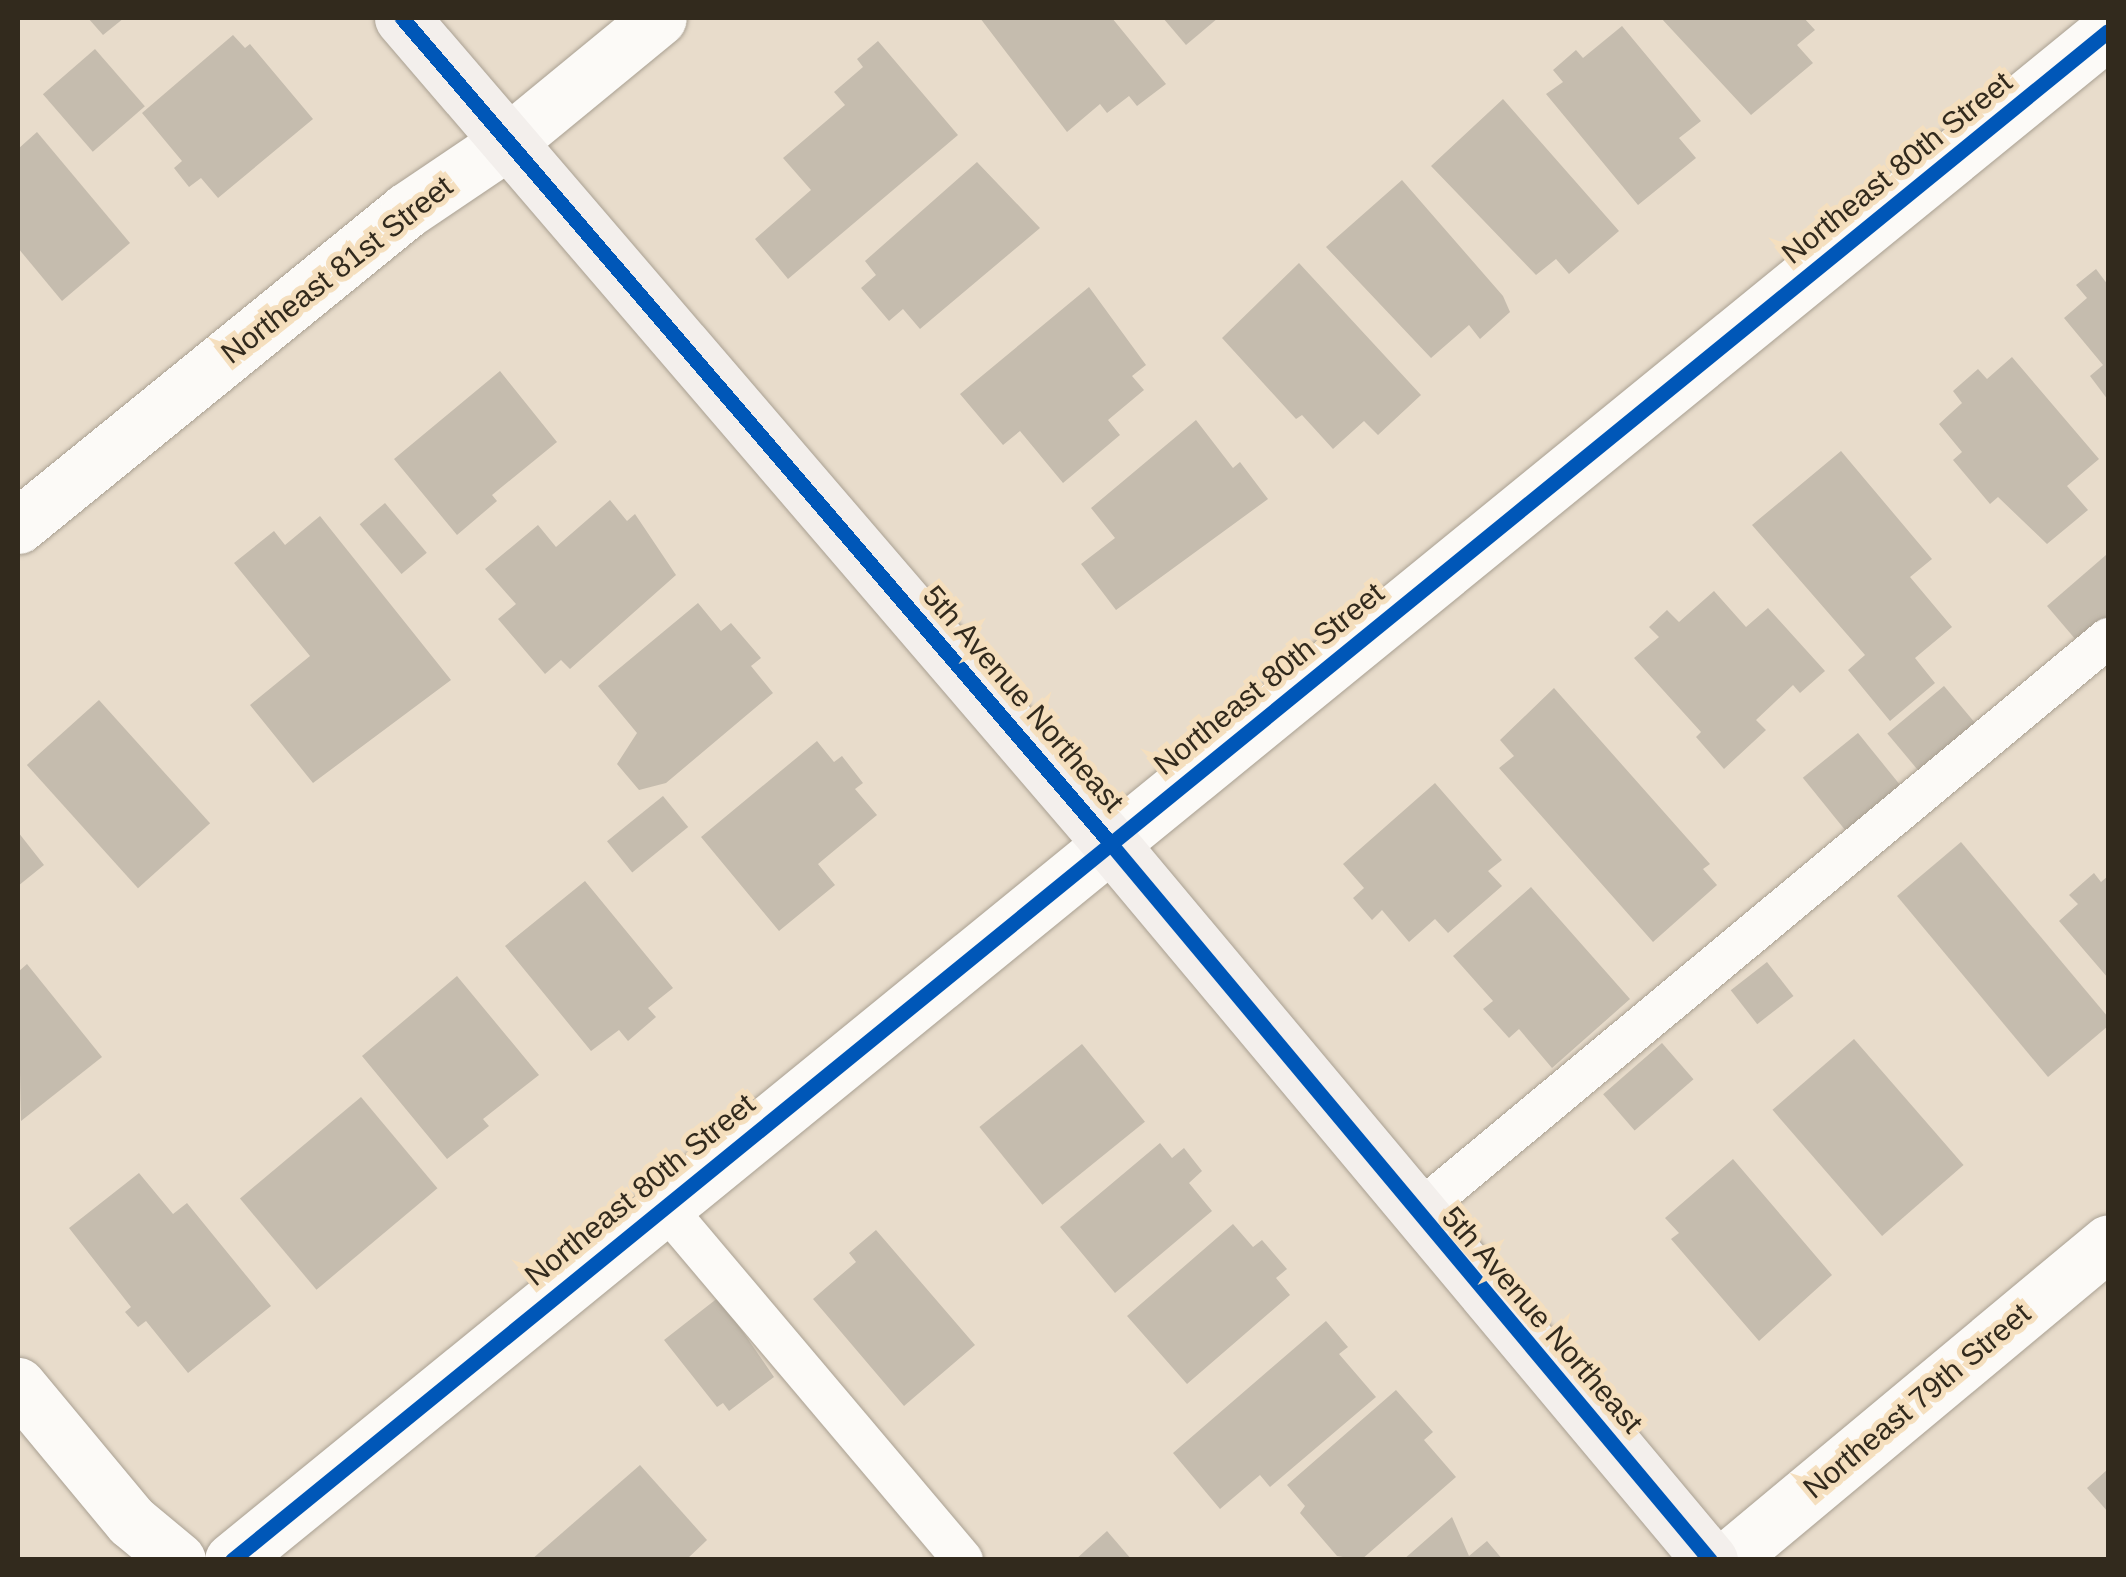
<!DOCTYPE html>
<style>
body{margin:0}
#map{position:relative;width:2126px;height:1577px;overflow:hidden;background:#e8dccb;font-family:Helvetica,sans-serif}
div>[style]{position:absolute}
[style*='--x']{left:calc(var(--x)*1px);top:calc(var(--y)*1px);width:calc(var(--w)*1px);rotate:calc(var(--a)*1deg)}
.building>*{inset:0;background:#c5bcae;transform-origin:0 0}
.roads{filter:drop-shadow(0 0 2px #a9a092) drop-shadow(0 0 2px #a9a092)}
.service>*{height:40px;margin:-20px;padding:0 20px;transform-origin:20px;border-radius:20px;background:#fcfaf7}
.minor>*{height:55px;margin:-27.5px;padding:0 27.5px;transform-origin:27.5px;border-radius:27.5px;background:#fcfaf7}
.tertiary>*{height:55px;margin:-27.5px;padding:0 27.5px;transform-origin:27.5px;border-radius:27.5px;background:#fcfaf7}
.secondary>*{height:55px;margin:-27.5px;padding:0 27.5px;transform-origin:27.5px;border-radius:27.5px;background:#f3efec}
.cycleway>*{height:15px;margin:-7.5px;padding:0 7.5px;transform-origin:7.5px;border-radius:7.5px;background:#0057b8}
span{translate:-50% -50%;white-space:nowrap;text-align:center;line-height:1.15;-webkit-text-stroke:10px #f5dfbe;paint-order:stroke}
.street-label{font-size:30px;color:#322a1d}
.frame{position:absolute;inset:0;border:20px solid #322a1d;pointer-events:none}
</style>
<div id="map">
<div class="building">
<div style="clip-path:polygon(88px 18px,124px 18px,103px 35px)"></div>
<div style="clip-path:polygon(980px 18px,1112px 18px,1166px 84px,1137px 106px,1129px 96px,1107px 113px,1100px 104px,1067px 132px)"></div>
<div style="clip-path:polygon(1163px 18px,1218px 18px,1186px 45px)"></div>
<div style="clip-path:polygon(1661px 18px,1804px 18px,1815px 30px,1797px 45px,1813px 63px,1751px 115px)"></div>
<div style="clip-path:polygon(1622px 26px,1701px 121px,1679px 138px,1696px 158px,1638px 205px,1546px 94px,1563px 82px,1553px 70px,1576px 50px,1583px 58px)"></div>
<div style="clip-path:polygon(233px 35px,245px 48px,250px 44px,313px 119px,218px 198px,201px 178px,189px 187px,174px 168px,182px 161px,142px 113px)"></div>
<div style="clip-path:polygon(878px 41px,958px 135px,788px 279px,755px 239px,811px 190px,783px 158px,845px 105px,834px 92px,863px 67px,857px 59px)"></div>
<div style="left:95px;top:49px;width:76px;height:69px;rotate:49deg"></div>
<div style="clip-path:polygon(1503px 99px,1619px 231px,1569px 274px,1556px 259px,1536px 275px,1431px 166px)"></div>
<div style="clip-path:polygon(37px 132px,130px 243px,62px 301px,18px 248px,18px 149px)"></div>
<div style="clip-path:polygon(977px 162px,1040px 228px,920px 329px,903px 309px,889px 321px,861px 288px,876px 275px,865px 261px)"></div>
<div style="clip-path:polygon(1402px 180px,1503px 296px,1510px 312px,1480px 339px,1469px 325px,1431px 358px,1326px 247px)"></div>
<div style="clip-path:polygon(1299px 263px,1421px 395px,1378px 435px,1364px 421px,1333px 449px,1302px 415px,1296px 419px,1222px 338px)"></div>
<div style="clip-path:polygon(2096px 269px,2108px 285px,2108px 400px,2090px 376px,2103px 365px,2064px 318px,2087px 298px,2076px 285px)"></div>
<div style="clip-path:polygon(1089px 287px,1146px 365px,1132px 376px,1144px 390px,1108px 420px,1120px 435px,1063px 483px,1020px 431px,1003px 445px,960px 394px)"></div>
<div style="clip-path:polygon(2012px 357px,2099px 459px,2067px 486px,2088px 510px,2047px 544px,1998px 497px,1990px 504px,1953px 460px,1962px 452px,1939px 424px,1962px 403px,1953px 391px,1978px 369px,1987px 379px)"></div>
<div style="clip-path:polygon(500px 371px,557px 442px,492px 495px,497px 501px,457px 535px,394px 459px)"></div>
<div style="clip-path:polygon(1196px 420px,1233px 468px,1240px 462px,1268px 499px,1116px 610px,1081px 564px,1115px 538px,1091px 508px)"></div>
<div style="clip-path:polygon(1841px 451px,1932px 559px,1910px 577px,1952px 627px,1915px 658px,1935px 683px,1890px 721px,1848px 670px,1865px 655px,1752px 525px)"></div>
<div style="clip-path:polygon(610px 500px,627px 521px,635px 514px,676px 575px,570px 669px,561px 660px,545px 674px,498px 619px,516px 604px,485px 569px,538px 525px,556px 547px)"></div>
<div style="left:385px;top:503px;width:65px;height:33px;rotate:50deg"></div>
<div style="clip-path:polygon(320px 516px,451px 680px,313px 783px,250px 705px,310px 656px,234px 563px,274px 531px,285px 545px)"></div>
<div style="clip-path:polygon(2106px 555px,2108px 624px,2082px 647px,2047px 606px)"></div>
<div style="clip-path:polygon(1714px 591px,1746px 627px,1768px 608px,1825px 671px,1800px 693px,1793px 685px,1756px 720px,1766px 730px,1724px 769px,1696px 737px,1701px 732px,1634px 658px,1659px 637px,1649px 627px,1667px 610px,1679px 622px)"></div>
<div style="clip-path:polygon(698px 603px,721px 631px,731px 623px,761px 658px,751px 666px,773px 693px,666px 783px,639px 790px,617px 764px,637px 733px,598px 686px)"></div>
<div style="left:1944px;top:686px;width:52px;height:74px;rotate:50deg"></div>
<div style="clip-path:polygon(1554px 688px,1710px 864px,1703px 869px,1717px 885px,1653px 942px,1499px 768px,1514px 756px,1500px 740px)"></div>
<div style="left:99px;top:700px;width:166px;height:97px;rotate:48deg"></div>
<div style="left:1858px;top:733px;width:72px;height:71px;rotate:51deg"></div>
<div style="clip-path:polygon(817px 741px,834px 762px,842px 756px,863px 783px,855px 789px,877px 815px,818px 864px,835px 885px,779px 931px,701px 837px)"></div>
<div style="clip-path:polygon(1435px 783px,1502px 860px,1488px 871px,1502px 886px,1448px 933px,1435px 919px,1409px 942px,1382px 910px,1372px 920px,1353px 898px,1364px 888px,1343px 864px)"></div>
<div style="left:663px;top:796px;width:40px;height:72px;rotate:51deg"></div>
<div style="clip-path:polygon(18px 832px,44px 865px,18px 886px)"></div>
<div style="clip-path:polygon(1961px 842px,2108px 1017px,2108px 1026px,2048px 1077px,1897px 896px)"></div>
<div style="clip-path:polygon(2094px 873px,2101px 882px,2108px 876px,2108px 978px,2059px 921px,2078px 904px,2069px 895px)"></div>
<div style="clip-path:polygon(585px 881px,673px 988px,648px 1008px,656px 1017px,628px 1041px,619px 1030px,591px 1051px,505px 946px)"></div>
<div style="clip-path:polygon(1531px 887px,1630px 999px,1552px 1068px,1519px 1029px,1509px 1038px,1483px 1009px,1493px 1001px,1453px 956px)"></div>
<div style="left:1767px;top:962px;width:43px;height:46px;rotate:52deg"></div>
<div style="clip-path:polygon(27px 964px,102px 1057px,21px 1121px,18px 972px)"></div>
<div style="clip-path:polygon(457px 976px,539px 1075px,483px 1119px,489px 1126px,447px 1159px,362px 1056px)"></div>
<div style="left:1854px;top:1039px;width:167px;height:108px;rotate:49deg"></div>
<div style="left:1662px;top:1043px;width:48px;height:78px;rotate:49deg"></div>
<div style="left:1082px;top:1044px;width:100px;height:132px;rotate:51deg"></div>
<div style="left:361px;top:1097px;width:119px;height:158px;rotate:50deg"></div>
<div style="clip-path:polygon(1160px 1143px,1172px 1158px,1184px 1148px,1202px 1171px,1189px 1183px,1212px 1211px,1115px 1293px,1060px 1227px)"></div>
<div style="clip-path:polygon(1733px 1159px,1832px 1275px,1759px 1341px,1671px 1239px,1679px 1233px,1665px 1218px)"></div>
<div style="clip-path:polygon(139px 1173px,173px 1214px,187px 1203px,271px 1306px,188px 1373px,146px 1321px,138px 1327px,125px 1312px,131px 1307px,69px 1228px)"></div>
<div style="clip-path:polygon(1233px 1224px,1253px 1247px,1262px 1240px,1287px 1269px,1276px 1278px,1290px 1295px,1187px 1384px,1127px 1316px)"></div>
<div style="clip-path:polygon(876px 1230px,975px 1345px,904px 1406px,813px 1299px,856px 1262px,849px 1253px)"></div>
<div style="clip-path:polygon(719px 1297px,774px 1377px,729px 1411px,723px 1403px,717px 1407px,664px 1340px)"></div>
<div style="clip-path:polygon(1326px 1321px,1348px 1347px,1339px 1354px,1376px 1397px,1270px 1487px,1260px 1475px,1220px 1509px,1173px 1453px)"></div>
<div style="clip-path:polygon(1396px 1390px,1433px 1432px,1424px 1440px,1456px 1477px,1361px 1560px,1337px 1556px,1300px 1513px,1305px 1506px,1287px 1485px)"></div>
<div style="clip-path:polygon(640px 1465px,707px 1540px,686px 1560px,531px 1560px)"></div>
<div style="clip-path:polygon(2108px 1469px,2108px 1512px,2087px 1488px)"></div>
<div style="clip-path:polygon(1452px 1517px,1469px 1556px,1487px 1541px,1503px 1560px,1403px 1560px)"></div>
<div style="clip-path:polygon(1107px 1531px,1132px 1560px,1075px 1560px)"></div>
</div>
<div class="roads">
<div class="service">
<div style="--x:664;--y:1206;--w:463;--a:49.8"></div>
<div style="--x:1415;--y:1214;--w:901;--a:-39.73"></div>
</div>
<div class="minor">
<div style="--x:18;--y:526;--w:501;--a:-39.09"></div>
<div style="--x:407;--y:210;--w:122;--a:-34"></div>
<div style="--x:508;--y:142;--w:195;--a:-39.4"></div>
<div style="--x:18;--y:1385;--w:177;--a:50.3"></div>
<div style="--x:131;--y:1521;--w:61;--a:39.7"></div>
<div style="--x:1727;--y:1560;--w:496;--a:-39.8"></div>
</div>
<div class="tertiary">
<div style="--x:232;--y:1560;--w:2420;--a:-39.18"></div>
</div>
<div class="secondary">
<div style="--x:402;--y:18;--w:1087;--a:49.36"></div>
<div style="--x:1110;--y:843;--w:935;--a:50.08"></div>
</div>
</div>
<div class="cycleway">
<div style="--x:402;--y:18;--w:1087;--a:49.36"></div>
<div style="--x:1110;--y:843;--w:935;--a:50.08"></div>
<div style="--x:232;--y:1560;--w:2420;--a:-39.18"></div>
</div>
<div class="street-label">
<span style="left:1897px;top:168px;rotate:-39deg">Northeast 80th Street</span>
<span style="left:337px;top:270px;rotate:-38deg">Northeast 81st Street</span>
<span style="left:1269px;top:679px;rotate:-39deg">Northeast 80th Street</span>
<span style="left:1023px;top:699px;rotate:49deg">5th Avenue Northeast</span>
<span style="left:640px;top:1190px;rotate:-39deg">Northeast 80th Street</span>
<span style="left:1542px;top:1320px;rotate:49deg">5th Avenue Northeast</span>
<span style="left:1917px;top:1401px;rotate:-40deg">Northeast 79th Street</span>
</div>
<div class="frame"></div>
</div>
